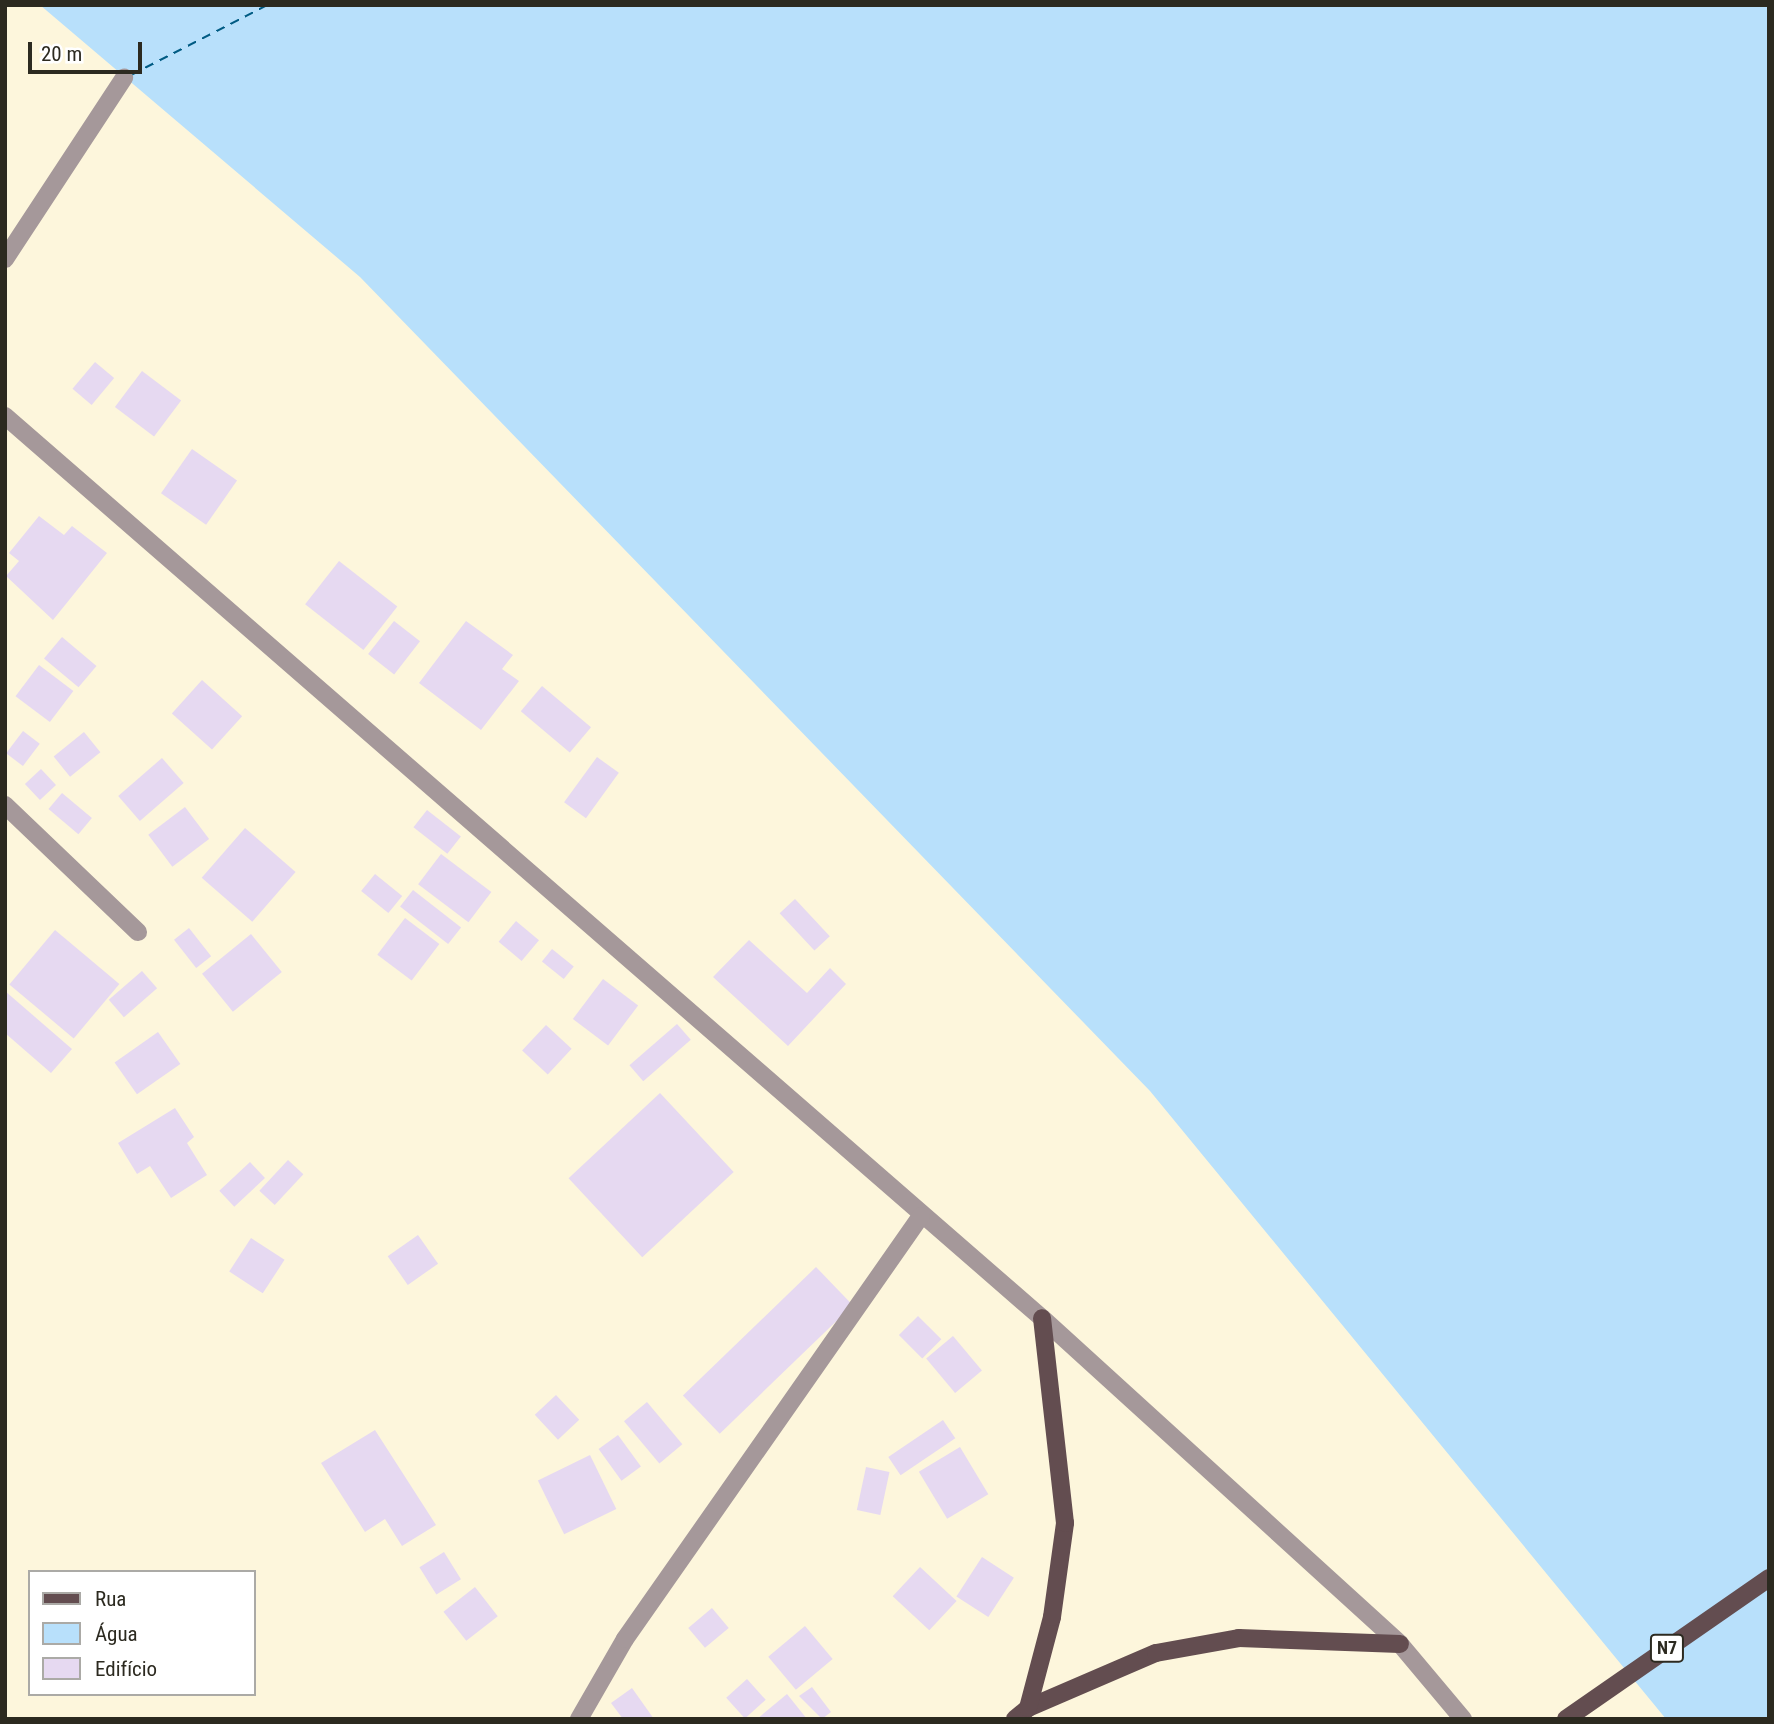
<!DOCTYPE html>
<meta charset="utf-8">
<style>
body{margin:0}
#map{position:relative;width:1774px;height:1724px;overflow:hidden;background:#fdf6dc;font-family:"Roboto Condensed",sans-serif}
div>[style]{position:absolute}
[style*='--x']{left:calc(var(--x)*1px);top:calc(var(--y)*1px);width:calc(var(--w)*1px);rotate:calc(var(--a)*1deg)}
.water>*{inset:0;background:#b8e0fb}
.ferry>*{height:2px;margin-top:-1px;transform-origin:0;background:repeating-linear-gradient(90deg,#005b83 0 9px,transparent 0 16px)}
.building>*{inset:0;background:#e6d9f1;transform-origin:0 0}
.minor>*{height:18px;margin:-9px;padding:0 9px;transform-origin:9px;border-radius:9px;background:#a5989a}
.primary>*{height:18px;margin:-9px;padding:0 9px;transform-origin:9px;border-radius:9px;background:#634d50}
span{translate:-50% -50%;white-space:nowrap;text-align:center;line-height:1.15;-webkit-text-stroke:5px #fff;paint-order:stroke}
.shield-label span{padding:2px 5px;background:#fff;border:2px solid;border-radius:5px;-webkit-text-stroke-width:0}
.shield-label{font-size:18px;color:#2c2a20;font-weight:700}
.frame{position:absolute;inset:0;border:7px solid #2c2a20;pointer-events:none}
.legend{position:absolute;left:28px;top:1570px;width:228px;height:126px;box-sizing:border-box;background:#fff;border:2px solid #abaaa6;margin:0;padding:9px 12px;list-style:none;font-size:21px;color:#2c2a20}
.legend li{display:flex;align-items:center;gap:14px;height:35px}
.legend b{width:35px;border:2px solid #abaaa6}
.scale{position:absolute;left:28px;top:42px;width:114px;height:32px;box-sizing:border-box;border:4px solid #2c2a20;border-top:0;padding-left:9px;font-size:21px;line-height:24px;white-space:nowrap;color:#2c2a20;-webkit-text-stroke:5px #fff;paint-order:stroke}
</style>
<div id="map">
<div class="water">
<div style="clip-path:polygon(40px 5px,1769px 5px,1769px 1719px,1666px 1719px,1150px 1091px,360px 277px)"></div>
</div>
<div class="ferry">
<div style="--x:131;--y:75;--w:153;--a:-27.2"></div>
</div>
<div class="building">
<div style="left:95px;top:362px;width:25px;height:35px;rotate:40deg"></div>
<div style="left:142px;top:371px;width:49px;height:45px;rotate:37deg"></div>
<div style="left:192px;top:449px;width:55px;height:54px;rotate:35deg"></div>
<div style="clip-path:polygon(39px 516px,64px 535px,72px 526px,107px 553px,53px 620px,6px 576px,19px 561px,9px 553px)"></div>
<div style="left:339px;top:561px;width:74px;height:55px;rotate:38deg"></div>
<div style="left:394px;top:621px;width:33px;height:42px;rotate:38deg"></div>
<div style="clip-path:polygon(466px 621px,513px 655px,502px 669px,519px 681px,481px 730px,419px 683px)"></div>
<div style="left:62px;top:637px;width:45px;height:28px;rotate:40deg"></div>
<div style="left:39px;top:665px;width:43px;height:39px;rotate:37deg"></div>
<div style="left:202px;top:680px;width:54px;height:45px;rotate:42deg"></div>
<div style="left:542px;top:686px;width:64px;height:33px;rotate:40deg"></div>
<div style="left:23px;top:731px;width:21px;height:28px;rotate:37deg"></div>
<div style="left:84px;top:732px;width:26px;height:39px;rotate:51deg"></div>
<div style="left:597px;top:757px;width:27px;height:56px;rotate:36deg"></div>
<div style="left:162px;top:758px;width:33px;height:58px;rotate:49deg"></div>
<div style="left:41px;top:769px;width:22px;height:22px;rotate:47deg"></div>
<div style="left:62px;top:793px;width:39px;height:21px;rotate:40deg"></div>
<div style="left:185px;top:807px;width:40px;height:46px;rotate:53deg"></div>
<div style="left:427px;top:810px;width:43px;height:22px;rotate:38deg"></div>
<div style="left:245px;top:828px;width:67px;height:66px;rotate:41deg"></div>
<div style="left:441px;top:854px;width:63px;height:38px;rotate:37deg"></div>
<div style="left:375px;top:874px;width:35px;height:22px;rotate:39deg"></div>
<div style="left:413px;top:890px;width:61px;height:21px;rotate:38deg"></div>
<div style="left:795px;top:899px;width:51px;height:21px;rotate:47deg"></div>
<div style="left:405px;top:918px;width:43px;height:46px;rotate:37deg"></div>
<div style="left:516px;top:921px;width:30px;height:27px;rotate:40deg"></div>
<div style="left:189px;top:928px;width:36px;height:19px;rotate:52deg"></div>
<div style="left:55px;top:930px;width:84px;height:71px;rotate:40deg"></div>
<div style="left:251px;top:934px;width:49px;height:63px;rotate:51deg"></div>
<div style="clip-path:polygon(749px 940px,807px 993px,830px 968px,846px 984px,788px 1046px,713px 977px)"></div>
<div style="left:552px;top:949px;width:28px;height:16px;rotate:39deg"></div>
<div style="left:142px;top:971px;width:23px;height:44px;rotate:49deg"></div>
<div style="left:603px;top:979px;width:44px;height:50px;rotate:37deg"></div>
<div style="clip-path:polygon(5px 991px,72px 1049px,51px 1073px,5px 1033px)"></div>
<div style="left:677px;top:1024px;width:21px;height:63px;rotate:49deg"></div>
<div style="left:546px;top:1025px;width:35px;height:35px;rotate:43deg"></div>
<div style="left:158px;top:1032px;width:39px;height:53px;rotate:55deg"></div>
<div style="left:660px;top:1093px;width:108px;height:125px;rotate:47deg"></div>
<div style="clip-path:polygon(175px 1108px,194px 1137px,187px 1143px,207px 1175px,171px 1198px,150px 1166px,137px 1174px,118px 1143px)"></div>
<div style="left:288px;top:1160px;width:21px;height:42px;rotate:43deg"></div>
<div style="left:250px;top:1162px;width:22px;height:42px;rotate:47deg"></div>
<div style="left:418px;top:1235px;width:35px;height:37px;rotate:55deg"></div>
<div style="left:251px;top:1238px;width:40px;height:40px;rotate:33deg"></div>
<div style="left:816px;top:1267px;width:53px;height:185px;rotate:46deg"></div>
<div style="left:918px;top:1316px;width:33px;height:27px;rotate:45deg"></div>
<div style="left:953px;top:1336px;width:45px;height:35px;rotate:50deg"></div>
<div style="left:556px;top:1395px;width:34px;height:29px;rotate:47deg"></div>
<div style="left:647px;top:1402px;width:55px;height:30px;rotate:50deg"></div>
<div style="left:943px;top:1420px;width:22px;height:66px;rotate:56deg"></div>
<div style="clip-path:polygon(375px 1430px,436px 1525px,402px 1546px,385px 1519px,365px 1532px,321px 1463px)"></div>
<div style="left:618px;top:1435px;width:39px;height:24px;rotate:54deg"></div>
<div style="left:960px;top:1447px;width:55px;height:48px;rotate:59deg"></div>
<div style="left:590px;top:1455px;width:60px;height:58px;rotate:64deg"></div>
<div style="left:866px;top:1467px;width:24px;height:44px;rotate:12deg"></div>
<div style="left:444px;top:1552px;width:32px;height:29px;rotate:58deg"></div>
<div style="left:982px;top:1557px;width:38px;height:47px;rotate:33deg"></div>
<div style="left:920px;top:1567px;width:50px;height:40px;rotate:43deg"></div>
<div style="left:475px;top:1587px;width:37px;height:40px;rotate:52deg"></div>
<div style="left:712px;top:1608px;width:26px;height:31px;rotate:50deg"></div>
<div style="left:805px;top:1626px;width:43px;height:48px;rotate:50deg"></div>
<div style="left:747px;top:1679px;width:28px;height:28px;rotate:48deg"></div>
<div style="clip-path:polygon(812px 1687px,831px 1712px,822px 1719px,799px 1696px)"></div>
<div style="clip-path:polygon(632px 1688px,654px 1719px,623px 1719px,611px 1703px)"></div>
<div style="clip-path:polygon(787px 1694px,807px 1719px,757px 1719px)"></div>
</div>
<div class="minor">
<div style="--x:5;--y:259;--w:217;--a:-56.7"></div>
<div style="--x:5;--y:416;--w:1374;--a:41.02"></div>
<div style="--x:1042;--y:1318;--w:484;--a:42.3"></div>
<div style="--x:1400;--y:1644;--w:98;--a:50"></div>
<div style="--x:5;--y:805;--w:184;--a:43.7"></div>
<div style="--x:579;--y:1719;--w:92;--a:-60.1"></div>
<div style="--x:625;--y:1639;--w:516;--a:-55.02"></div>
</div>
<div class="primary">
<div style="--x:1028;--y:1708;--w:139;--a:-23.3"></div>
<div style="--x:1156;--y:1653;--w:84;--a:-10.2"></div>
<div style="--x:1239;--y:1638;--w:161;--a:2.1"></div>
<div style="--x:1015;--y:1719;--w:17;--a:-40"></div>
<div style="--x:1028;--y:1708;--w:94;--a:-75.2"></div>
<div style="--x:1052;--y:1617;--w:95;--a:-82.1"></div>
<div style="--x:1065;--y:1523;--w:206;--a:-96.4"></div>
<div style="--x:1566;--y:1719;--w:247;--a:-34.8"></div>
</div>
<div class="shield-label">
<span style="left:1667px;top:1648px">N7</span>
</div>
<div class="frame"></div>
<ul class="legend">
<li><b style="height:9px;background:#634d50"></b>Rua</li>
<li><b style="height:19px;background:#b8e0fb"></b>Água</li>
<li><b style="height:19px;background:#e6d9f1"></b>Edifício</li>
</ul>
<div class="scale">20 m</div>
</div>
